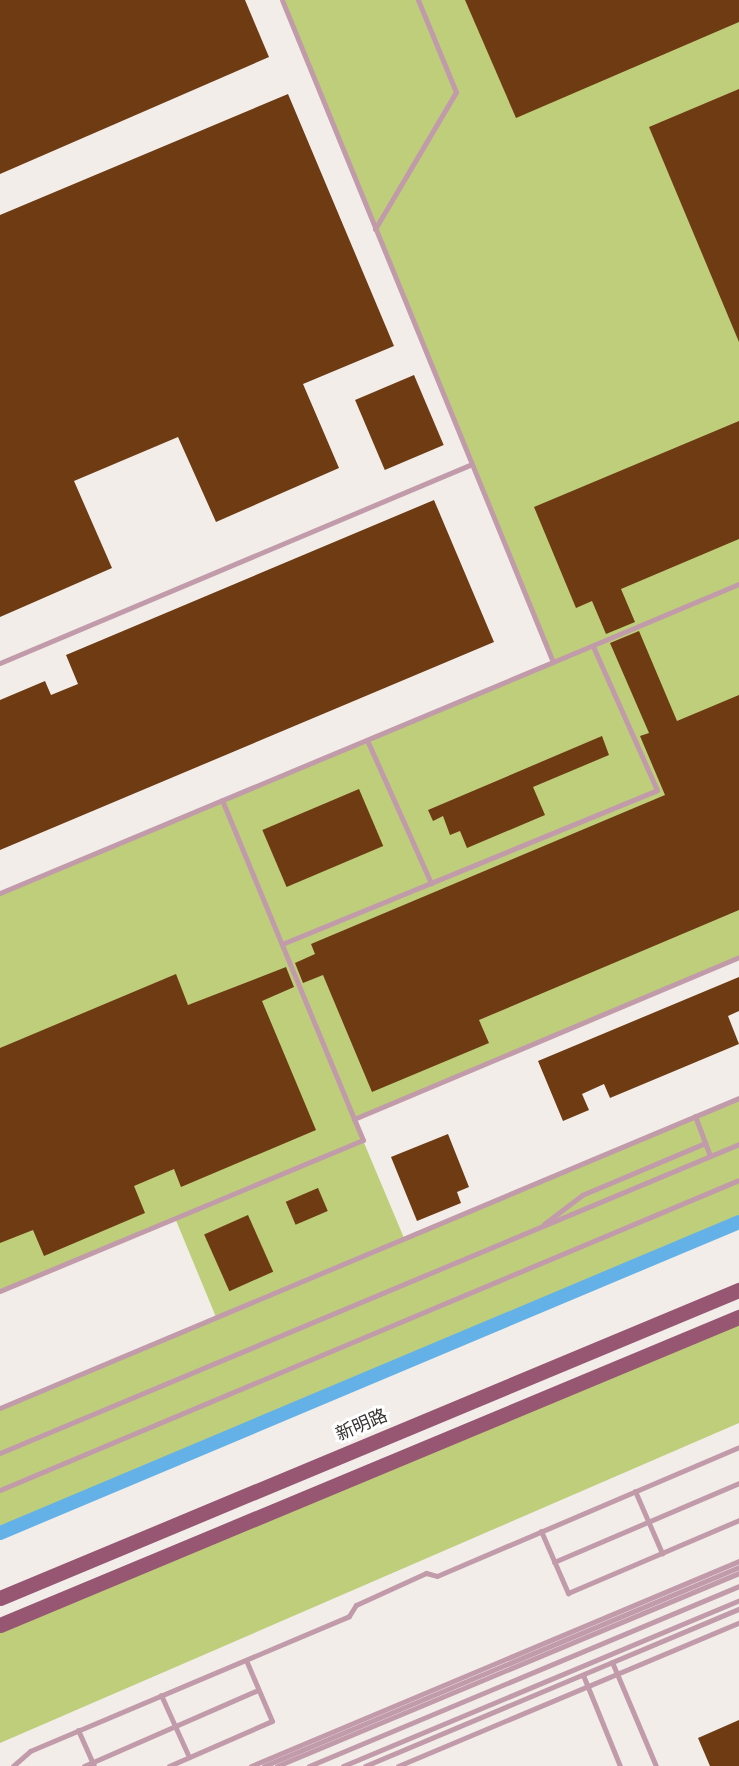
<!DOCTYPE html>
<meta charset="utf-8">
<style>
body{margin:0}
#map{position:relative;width:739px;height:1766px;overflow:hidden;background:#f2ede9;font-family:"Alegreya Sans","Noto Sans SC",sans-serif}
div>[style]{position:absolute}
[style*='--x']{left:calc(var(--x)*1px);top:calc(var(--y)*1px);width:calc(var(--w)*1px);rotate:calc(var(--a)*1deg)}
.green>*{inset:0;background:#bece7b}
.canal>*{height:14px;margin:-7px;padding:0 7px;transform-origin:7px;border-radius:7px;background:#64b1e8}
.building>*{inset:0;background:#6e3b13;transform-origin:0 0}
.lane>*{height:5px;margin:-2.5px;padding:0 2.5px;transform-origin:2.5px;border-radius:2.5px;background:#c29baa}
.primary>*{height:15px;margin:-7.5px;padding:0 7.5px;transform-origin:7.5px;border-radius:7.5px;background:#975672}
span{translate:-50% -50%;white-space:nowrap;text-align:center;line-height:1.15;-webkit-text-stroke:6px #fff;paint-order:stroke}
.street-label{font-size:18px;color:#363433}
</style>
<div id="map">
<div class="green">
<div style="clip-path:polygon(282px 0,739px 0,739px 957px,354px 1119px,404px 1238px,739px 1098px,739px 1222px,0 1533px,0 1408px,216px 1317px,175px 1218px,0 1291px,0 893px,553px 662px)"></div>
<div style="clip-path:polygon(739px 1320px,739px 1423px,0 1743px,0 1626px)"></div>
</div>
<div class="canal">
<div style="--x:0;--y:1533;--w:802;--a:-22.82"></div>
</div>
<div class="building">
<div style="clip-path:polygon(0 0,245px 0,269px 57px,0 174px)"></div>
<div style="clip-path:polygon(465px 0,739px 0,739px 22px,516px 118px)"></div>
<div style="clip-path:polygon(739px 89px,739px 342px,649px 127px)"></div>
<div style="clip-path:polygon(288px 94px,394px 346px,303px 384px,339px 468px,216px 522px,178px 437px,74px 481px,112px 568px,0 617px,0 215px)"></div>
<div style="left:414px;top:375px;width:76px;height:64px;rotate:67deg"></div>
<div style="clip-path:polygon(739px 421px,739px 539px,621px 589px,635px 622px,606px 634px,592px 601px,576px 608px,534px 507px)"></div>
<div style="clip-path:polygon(434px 500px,494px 642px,0 850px,0 700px,45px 681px,51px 695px,78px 684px,66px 655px)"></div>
<div style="clip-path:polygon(639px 631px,677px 721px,739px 695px,739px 910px,479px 1020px,489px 1043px,372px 1092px,323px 975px,303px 983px,295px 963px,315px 954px,311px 944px,665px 795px,640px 736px,649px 733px,610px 643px)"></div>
<div style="clip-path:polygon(602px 736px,609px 755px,533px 787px,545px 815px,467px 848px,460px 831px,450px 835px,443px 816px,433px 821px,428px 810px)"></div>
<div style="left:359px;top:789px;width:62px;height:105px;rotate:67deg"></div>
<div style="clip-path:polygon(286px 967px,294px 987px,262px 1001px,316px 1130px,181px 1187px,174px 1169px,134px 1186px,145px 1213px,44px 1256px,33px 1230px,0 1243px,0 1048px,176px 974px,188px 1005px)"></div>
<div style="clip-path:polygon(739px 977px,739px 1011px,728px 1016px,739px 1044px,610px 1098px,604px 1084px,582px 1094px,589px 1110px,563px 1121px,538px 1061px)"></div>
<div style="clip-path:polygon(448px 1134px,469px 1187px,457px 1192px,461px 1203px,417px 1221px,391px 1157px)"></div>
<div style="left:318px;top:1188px;width:25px;height:35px;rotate:67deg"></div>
<div style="left:248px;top:1215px;width:62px;height:48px;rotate:66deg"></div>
<div style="clip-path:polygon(739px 1720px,739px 1766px,710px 1766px,698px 1738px)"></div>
</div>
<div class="lane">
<div style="--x:375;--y:229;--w:159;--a:-59.4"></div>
<div style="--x:456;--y:92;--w:100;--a:-112.4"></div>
<div style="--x:553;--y:662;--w:202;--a:-22.8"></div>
<div style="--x:0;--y:663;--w:512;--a:-22.86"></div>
<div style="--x:367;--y:740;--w:157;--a:65.9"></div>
<div style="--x:222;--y:800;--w:345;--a:67.5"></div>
<div style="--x:354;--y:1119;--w:418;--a:-22.8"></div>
<div style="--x:0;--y:893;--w:599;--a:-22.67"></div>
<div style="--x:553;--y:662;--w:715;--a:-112.26"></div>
<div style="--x:282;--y:944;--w:405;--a:-22.3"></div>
<div style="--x:657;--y:790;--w:158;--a:-114"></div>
<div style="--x:695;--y:1116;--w:43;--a:69.4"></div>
<div style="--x:544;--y:1224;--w:48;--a:-37.3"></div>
<div style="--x:582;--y:1195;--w:134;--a:-22.9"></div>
<div style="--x:0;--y:1291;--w:393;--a:-22.6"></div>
<div style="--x:363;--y:1140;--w:23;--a:-113"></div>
<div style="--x:0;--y:1408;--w:801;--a:-22.76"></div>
<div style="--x:0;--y:1453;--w:801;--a:-22.69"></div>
<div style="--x:0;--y:1490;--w:801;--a:-22.76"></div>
<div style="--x:635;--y:1491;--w:68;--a:66.5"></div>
<div style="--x:541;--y:1531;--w:68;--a:66.5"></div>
<div style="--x:568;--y:1593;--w:186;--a:-23.1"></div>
<div style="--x:554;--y:1562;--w:201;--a:-23.1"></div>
<div style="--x:612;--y:1662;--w:113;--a:67.1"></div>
<div style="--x:583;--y:1675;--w:98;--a:67.9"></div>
<div style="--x:161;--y:1695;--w:68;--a:65.7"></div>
<div style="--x:78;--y:1730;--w:39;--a:66"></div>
<div style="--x:13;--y:1766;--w:23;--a:-41"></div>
<div style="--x:30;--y:1751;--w:346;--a:-22.9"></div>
<div style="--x:349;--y:1616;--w:13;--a:-58"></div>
<div style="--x:356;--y:1605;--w:77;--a:-24.6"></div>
<div style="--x:426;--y:1573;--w:11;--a:15"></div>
<div style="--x:437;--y:1576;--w:328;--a:-23.1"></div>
<div style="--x:84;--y:1766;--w:190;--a:-23.6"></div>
<div style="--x:169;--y:1766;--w:112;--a:-23.6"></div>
<div style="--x:272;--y:1721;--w:66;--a:-113.1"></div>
<div style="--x:251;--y:1766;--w:529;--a:-22.79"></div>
<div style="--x:264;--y:1766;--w:515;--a:-22.73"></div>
<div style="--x:277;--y:1766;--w:501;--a:-22.67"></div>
<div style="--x:309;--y:1766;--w:466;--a:-22.7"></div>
<div style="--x:343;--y:1766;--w:429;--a:-22.7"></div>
<div style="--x:365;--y:1766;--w:406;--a:-22.8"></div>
<div style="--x:398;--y:1766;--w:370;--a:-22.8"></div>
</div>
<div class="primary">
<div style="--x:0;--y:1598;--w:801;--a:-22.63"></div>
<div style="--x:0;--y:1625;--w:801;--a:-22.63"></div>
</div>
<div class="street-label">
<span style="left:362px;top:1426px;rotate:-23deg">新明路</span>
</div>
</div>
